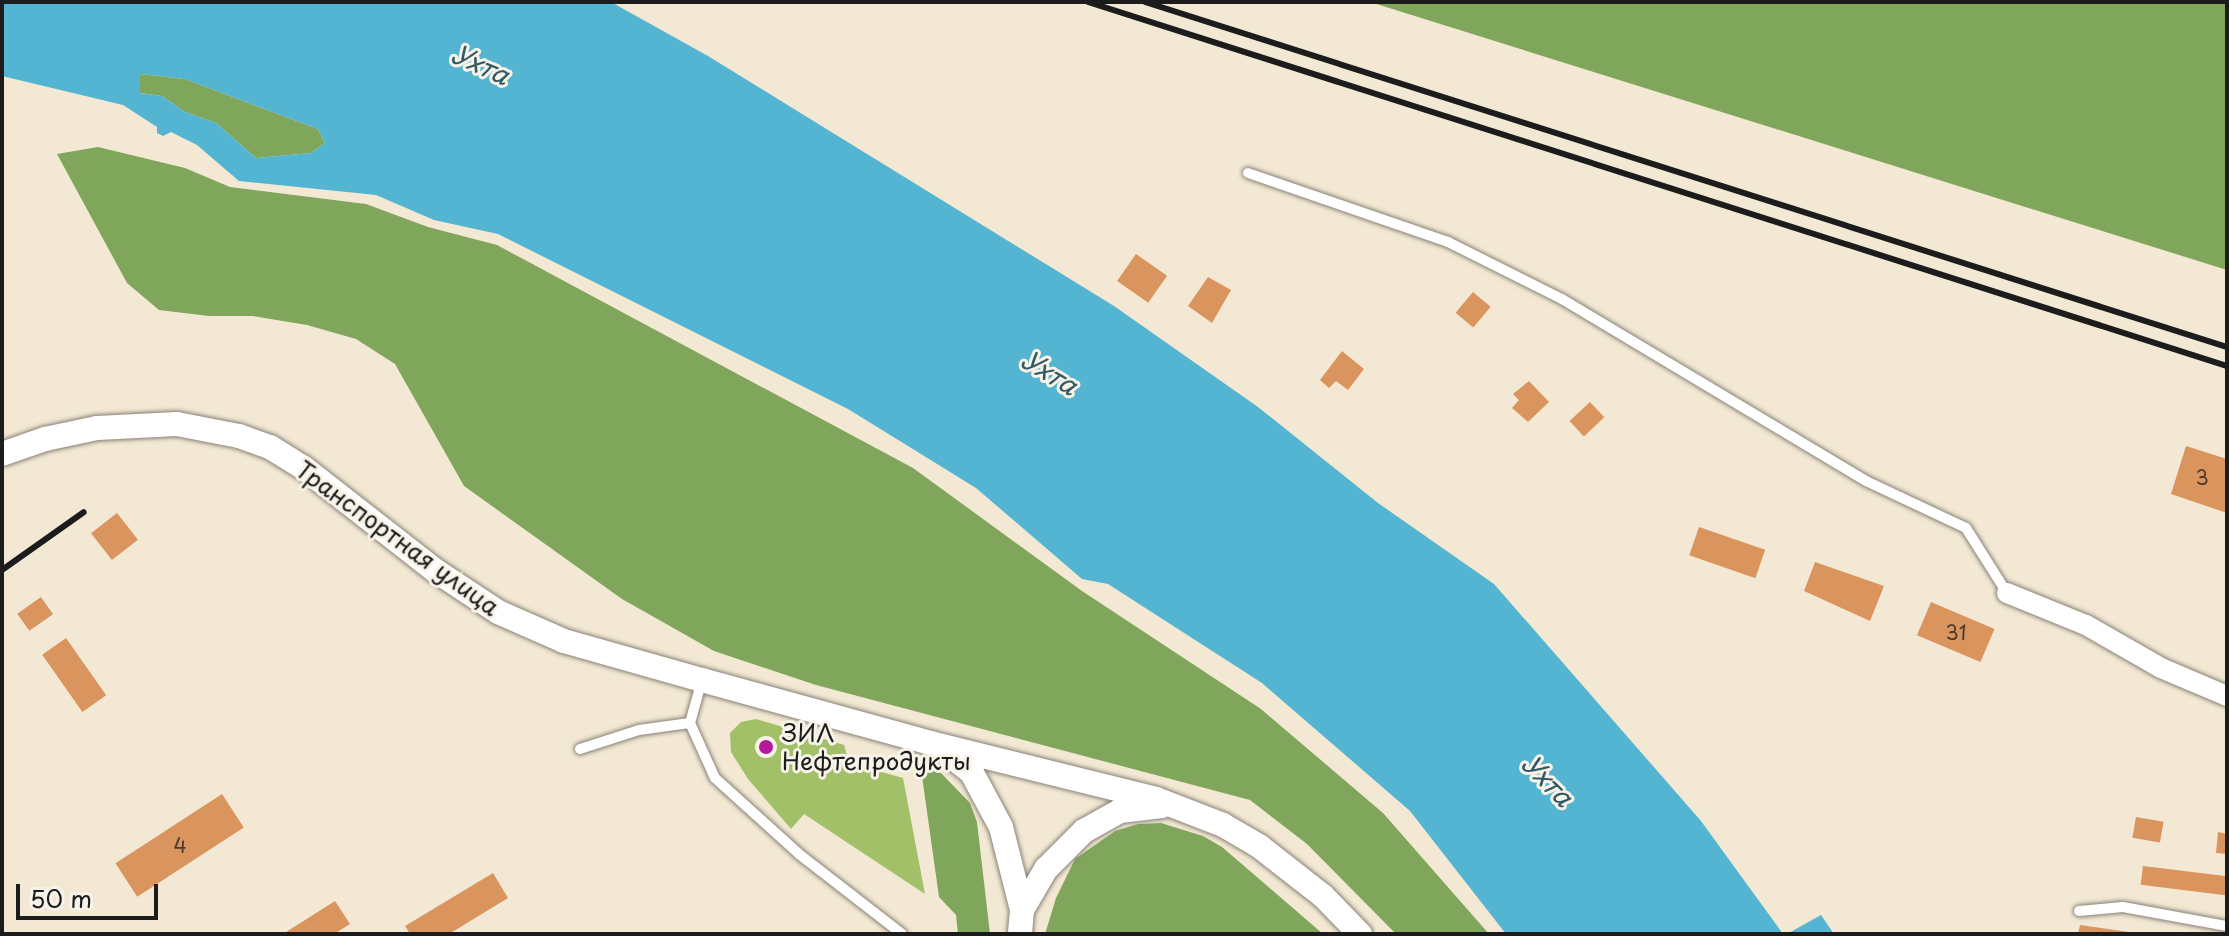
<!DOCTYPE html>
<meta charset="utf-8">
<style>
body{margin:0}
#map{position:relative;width:2229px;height:936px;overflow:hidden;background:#f3e8d3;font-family:"Playpen Sans",sans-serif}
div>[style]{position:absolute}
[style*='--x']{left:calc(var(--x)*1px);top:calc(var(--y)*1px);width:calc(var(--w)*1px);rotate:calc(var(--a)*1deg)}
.green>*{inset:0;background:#a1c068}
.forest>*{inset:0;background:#80a65c}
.water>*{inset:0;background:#54b5d2}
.building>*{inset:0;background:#da955f;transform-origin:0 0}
.roads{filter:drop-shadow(0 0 2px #888278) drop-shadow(0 0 2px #888278)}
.service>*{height:10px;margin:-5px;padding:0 5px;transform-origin:5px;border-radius:5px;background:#fff}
.minor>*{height:20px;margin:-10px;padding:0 10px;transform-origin:10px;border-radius:10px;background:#fff}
.tertiary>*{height:24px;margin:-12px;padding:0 12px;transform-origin:12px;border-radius:12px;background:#fff}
.rail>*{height:6px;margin:-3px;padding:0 3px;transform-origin:3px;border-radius:3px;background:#1c1c1c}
.dots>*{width:22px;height:22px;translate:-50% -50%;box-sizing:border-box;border:4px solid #f7f3e8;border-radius:50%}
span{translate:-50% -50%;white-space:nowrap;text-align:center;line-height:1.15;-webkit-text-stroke:6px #f7f3e8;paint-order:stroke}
.number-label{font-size:20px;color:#4c3a2d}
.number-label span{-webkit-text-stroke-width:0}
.street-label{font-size:24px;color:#1c1c1c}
.poi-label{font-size:24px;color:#1c1c1c}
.left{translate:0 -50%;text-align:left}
.water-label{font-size:26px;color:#325965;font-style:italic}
.frame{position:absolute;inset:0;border:4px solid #1c1c1c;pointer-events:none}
.scale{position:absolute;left:16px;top:884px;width:142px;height:36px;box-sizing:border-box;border:4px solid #1c1c1c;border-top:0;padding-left:10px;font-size:24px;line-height:28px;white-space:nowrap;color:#1c1c1c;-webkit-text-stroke:6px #f7f3e8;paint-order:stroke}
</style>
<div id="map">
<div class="green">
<div style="clip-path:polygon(756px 719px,844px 745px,849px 763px,903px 778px,925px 894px,804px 814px,791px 829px,748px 779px,731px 752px,730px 733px,741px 722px)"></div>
</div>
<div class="forest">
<div style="clip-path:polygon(1370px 2px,2227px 2px,2227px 270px)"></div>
<div style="clip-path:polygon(140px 74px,185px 79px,318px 129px,325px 143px,311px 153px,256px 158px,216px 123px,185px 112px,162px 96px,140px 93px)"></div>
<div style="clip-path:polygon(98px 147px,185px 168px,230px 187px,366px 204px,428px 227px,497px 245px,913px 468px,1082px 591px,1261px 709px,1383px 813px,1489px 934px,1396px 934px,1307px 844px,1250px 800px,816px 685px,714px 651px,622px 599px,464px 486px,395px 364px,356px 339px,307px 325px,253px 316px,209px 316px,159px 310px,127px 283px,57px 154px)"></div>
<div style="clip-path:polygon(920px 762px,940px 772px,970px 803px,977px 822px,990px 934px,958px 934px,956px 915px,939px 897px)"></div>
<div style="clip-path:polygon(1161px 823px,1203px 836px,1222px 847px,1323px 934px,1045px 934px,1056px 898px,1075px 859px,1115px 831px,1138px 824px)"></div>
</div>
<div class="water">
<div style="clip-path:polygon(evenodd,2px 2px,611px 2px,708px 56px,1114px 306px,1258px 407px,1378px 503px,1494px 584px,1701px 821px,1783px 934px,1506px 934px,1410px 811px,1262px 683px,1108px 584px,1082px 579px,976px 488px,848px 409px,498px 234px,434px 220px,376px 195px,239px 181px,197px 145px,171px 132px,163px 136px,157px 133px,157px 127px,123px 105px,2px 76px,2px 2px,140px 74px,185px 79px,318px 129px,325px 143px,311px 153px,256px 158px,216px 123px,185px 112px,162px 96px,140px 93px,140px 74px)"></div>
<div style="clip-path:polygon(1821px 915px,1834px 934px,1787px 934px)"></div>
</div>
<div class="building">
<div style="left:1136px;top:254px;width:38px;height:33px;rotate:35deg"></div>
<div style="clip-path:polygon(1208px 277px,1231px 290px,1212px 323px,1188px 306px)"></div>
<div style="left:1473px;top:292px;width:23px;height:27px;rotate:40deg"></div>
<div style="clip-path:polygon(1342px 351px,1364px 369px,1348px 390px,1336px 381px,1329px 388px,1320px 380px)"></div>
<div style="clip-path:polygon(1529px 381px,1549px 402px,1528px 422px,1512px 408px,1519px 400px,1513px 394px)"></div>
<div style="left:1590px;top:402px;width:21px;height:28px;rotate:47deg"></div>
<div style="clip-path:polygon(2186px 446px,2227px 459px,2227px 513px,2171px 494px)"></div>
<div style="left:117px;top:513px;width:34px;height:33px;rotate:52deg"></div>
<div style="left:1699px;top:527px;width:70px;height:30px;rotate:19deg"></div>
<div style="clip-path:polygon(1815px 562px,1884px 586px,1870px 621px,1804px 591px)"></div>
<div style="left:41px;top:597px;width:21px;height:29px;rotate:55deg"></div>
<div style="left:1931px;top:602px;width:69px;height:36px;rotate:23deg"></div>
<div style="left:66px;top:638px;width:70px;height:29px;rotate:55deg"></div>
<div style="left:222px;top:794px;width:40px;height:127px;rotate:57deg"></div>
<div style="left:2136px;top:817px;width:28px;height:21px;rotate:10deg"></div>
<div style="clip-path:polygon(2218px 832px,2227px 834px,2227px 854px,2216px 853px)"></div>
<div style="left:2143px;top:866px;width:85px;height:19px;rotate:7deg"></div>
<div style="clip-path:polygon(493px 873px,508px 898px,449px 934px,410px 934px,405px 926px)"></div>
<div style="clip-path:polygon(335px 901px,350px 924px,334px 934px,283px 934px)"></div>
<div style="clip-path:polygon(2080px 925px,2129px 932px,2129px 934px,2078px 934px)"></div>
</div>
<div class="roads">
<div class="service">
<div style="--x:1248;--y:173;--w:212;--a:19"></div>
<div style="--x:1448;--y:242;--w:127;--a:26.6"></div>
<div style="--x:1562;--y:299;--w:354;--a:30.9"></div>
<div style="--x:1866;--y:481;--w:110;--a:25.2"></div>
<div style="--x:1966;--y:528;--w:77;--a:57.8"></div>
<div style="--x:702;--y:680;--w:45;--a:105.6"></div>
<div style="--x:690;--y:723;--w:60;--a:65.6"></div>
<div style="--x:715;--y:778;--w:113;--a:42.1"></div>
<div style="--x:799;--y:854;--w:130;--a:37.8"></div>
<div style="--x:580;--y:749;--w:62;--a:-17.9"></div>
<div style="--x:639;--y:730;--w:51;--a:-7.8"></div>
<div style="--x:2079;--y:911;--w:44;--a:-5.2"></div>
<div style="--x:2123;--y:907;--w:106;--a:10.4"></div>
</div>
<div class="minor">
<div style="--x:2007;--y:593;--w:85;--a:22.1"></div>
<div style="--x:2086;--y:625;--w:86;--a:29.8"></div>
<div style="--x:2161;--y:668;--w:72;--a:23"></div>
</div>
<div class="tertiary">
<div style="--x:2;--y:454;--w:46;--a:-19.2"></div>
<div style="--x:45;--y:439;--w:53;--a:-11.9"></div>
<div style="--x:97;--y:428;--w:80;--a:-2.9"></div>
<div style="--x:177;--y:424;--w:63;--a:11"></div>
<div style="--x:239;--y:436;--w:33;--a:20"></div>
<div style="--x:270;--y:447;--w:40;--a:32"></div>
<div style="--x:304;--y:468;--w:167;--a:38"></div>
<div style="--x:436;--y:571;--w:74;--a:33.5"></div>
<div style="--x:498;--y:612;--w:72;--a:23.7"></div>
<div style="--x:564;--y:641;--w:143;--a:15.8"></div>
<div style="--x:702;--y:680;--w:237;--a:15.4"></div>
<div style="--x:930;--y:743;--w:233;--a:13.9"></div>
<div style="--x:1156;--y:799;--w:72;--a:21.2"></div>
<div style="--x:1223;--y:825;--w:42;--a:30.3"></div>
<div style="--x:1259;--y:846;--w:81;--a:38"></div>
<div style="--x:1323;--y:896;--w:53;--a:45.8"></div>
<div style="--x:943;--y:750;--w:37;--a:38"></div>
<div style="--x:972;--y:773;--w:61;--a:61.8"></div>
<div style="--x:1001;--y:827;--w:86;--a:75.8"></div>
<div style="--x:1022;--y:910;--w:24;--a:95"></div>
<div style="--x:1022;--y:910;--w:48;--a:-59.7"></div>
<div style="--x:1046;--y:869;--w:54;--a:-45"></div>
<div style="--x:1084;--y:831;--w:41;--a:-29.1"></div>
<div style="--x:1120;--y:811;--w:42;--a:-6.8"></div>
</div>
</div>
<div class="rail">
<div style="--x:1088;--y:2;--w:1196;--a:17.72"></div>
<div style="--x:1145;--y:2;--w:1136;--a:17.69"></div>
<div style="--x:2;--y:570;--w:100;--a:-35.3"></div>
</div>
<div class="dots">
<div style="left:766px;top:747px;background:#b5179e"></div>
</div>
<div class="number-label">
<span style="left:2202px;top:477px">3</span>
<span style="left:1956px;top:632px">31</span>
<span style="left:180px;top:845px">4</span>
</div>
<div class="street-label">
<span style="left:398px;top:538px;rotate:36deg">Транспортная улица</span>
</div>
<div class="poi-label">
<span class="left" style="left:782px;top:747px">ЗИЛ<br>Нефтепродукты</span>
</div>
<div class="water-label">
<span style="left:481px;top:64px;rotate:25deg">Ухта</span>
<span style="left:1050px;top:372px;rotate:32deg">Ухта</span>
<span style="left:1548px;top:780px;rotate:46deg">Ухта</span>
</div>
<div class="frame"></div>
<div class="scale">50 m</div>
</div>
